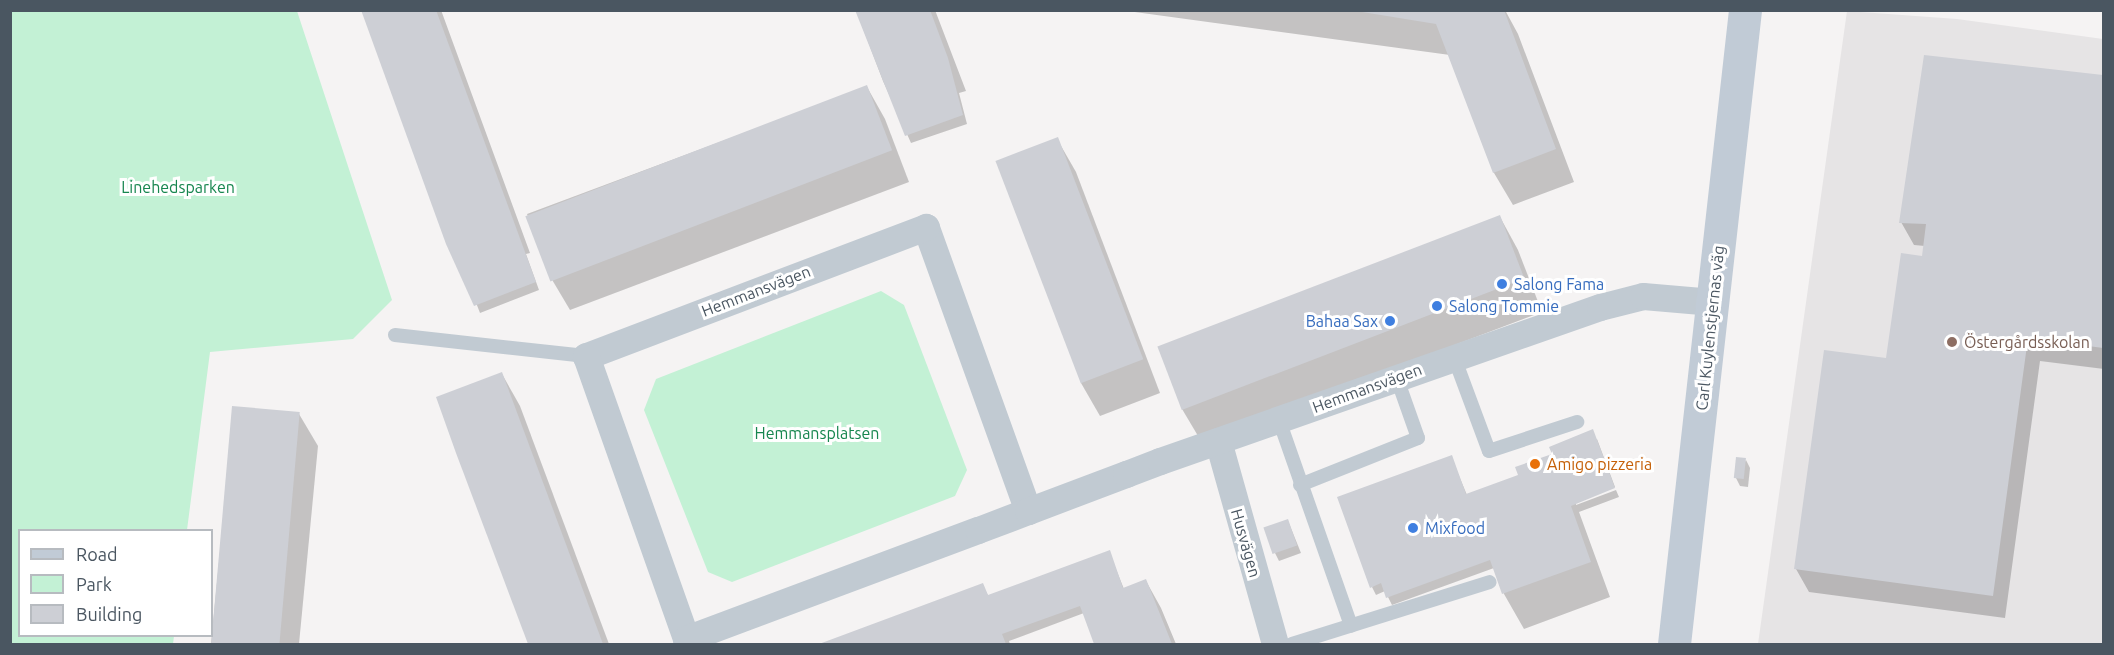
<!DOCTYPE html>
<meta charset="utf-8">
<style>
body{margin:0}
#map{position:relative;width:2114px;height:655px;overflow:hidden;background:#f5f3f3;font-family:Ubuntu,sans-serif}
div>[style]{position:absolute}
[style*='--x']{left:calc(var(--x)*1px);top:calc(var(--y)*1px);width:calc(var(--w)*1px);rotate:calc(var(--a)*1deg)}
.education>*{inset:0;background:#e6e4e5}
.green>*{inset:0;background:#c3f1d5}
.shadow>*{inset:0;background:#0003}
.building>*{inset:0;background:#cdcfd5;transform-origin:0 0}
.lane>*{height:14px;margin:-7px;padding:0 7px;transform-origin:7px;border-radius:7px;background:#c1cad2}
.street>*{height:27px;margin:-13.5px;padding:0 13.5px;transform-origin:13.5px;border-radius:13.5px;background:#c1cad2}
.secondary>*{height:33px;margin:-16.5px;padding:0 16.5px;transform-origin:16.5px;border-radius:16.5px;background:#c1cbd6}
.dots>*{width:16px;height:16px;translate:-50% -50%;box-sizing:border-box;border:3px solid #fff;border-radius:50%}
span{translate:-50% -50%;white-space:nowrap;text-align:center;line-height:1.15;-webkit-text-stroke:6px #fff;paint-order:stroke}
.park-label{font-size:16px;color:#17864f}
.shop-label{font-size:16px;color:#366cbe}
.left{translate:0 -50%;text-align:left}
.right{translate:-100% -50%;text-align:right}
.street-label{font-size:16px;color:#4a5661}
.education-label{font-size:16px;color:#785e54}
.food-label{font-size:16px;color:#c56008}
.frame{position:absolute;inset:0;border:12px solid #4a5661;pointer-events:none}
.legend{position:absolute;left:18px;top:529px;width:195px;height:108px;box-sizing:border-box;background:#fff;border:2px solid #b7bbc0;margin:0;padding:8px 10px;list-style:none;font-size:18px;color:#4a5661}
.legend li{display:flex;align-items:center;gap:12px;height:30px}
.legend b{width:30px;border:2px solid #b7bbc0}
</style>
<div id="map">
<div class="education">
<div style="clip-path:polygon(1847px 11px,1957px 19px,2103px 39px,2103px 644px,1758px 644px)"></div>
</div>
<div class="green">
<div style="clip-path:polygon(10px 11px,297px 11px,392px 300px,353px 339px,210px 352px,187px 530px,20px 530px,20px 636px,174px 636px,173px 644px,11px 644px)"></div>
<div style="clip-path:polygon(881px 291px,904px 305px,967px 470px,955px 496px,732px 582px,708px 572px,644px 410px,656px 379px)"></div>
</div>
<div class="shadow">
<div style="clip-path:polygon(363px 10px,441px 10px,530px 253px,526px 254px,539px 290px,480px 313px)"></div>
<div style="clip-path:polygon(856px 10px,935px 10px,966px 91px,959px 93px,967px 124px,911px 143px,883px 81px)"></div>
<div style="clip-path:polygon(1120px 10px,1505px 10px,1518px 34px,1574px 182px,1513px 205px,1494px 173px,1450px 55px)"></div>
<div style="clip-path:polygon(1925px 57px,2104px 76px,2104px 369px,2040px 361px,2005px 618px,1809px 592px,1796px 569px,1887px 360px,1923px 257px,1925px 246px,1914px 245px,1901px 222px)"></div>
<div style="clip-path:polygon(867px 87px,885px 119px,909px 182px,570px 310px,551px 278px,527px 214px)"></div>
<div style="clip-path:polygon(1057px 139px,1076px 172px,1160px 393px,1100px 416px,1081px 383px)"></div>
<div style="clip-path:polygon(1500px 217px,1518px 250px,1542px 312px,1201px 441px,1182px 409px)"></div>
<div style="clip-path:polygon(502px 374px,520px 406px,609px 644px,529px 644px,438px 398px)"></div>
<div style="clip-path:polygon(234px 408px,299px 414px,318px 446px,299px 644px,211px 644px)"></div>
<div style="clip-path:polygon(1597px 439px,1615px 487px,1576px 502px,1576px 505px,1616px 490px,1619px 497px,1579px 512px,1610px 597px,1524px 629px,1504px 594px,1494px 568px,1392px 605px,1385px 591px,1376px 595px,1372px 587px,1451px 457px,1467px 495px,1520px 476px)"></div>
<div style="clip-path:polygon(1746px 460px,1750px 468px,1748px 487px,1740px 486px,1736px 478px)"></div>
<div style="clip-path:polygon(1288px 521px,1301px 553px,1279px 561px,1275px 553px)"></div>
<div style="clip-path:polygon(1109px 552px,1124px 589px,1146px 581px,1161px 608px,1176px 644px,1095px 644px,1084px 613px,1009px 641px,1010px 644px,822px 644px,982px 585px,989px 597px)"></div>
</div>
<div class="building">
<div style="clip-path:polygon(361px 10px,436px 10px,536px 282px,474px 306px,446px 244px)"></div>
<div style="clip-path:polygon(855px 10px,930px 10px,948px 58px,963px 115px,905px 136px)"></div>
<div style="clip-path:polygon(1350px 10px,1504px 10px,1556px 149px,1493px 173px,1436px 24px)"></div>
<div style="clip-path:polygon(1924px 55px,2103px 75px,2103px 348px,2028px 338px,1993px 596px,1794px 569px,1824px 350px,1886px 358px,1901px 253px,1922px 256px,1926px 224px,1899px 223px)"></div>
<div style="left:867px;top:85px;width:70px;height:366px;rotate:69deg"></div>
<div style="left:1058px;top:137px;width:238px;height:67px;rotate:69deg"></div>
<div style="left:1500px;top:215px;width:68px;height:367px;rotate:69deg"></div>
<div style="clip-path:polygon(502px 372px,603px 644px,528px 644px,456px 453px,436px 397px)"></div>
<div style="left:232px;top:406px;width:68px;height:239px;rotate:5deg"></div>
<div style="clip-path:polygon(1593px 429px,1615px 488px,1571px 506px,1591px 562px,1502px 594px,1490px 560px,1386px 598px,1381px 583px,1370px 588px,1337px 497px,1452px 455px,1466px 494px,1518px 475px,1515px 467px,1552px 454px,1549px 447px)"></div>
<div style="left:1736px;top:457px;width:10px;height:21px;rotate:6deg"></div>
<div style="left:1288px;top:519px;width:28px;height:26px;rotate:71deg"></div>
<div style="clip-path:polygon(1110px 550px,1123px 588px,1146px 579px,1172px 644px,1094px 644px,1080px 606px,1002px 634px,1006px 644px,819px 644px,983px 583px,988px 595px)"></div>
</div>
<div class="lane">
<div style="--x:395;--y:335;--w:192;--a:6.3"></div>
<div style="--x:1454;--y:357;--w:100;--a:69.6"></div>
<div style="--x:1489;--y:451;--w:93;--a:-18.2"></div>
<div style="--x:1279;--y:420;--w:218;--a:70.7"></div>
<div style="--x:1300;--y:485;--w:127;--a:-21.7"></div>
<div style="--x:1418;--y:438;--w:66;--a:-109.5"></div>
<div style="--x:1292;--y:644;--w:207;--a:-17.4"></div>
</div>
<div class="street">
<div style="--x:1218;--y:441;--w:211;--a:74.3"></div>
<div style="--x:1028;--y:511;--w:302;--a:-109.8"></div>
<div style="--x:926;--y:227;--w:364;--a:159.2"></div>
<div style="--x:586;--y:356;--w:300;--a:70.5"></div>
<div style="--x:686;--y:639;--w:312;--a:-20.5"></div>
<div style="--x:978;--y:530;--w:53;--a:-20.8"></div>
<div style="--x:1028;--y:511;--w:105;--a:-20.7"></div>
<div style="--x:1126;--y:474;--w:36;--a:-21"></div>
<div style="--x:1160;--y:461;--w:466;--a:-19.3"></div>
<div style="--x:1600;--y:307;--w:44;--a:-14.3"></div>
<div style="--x:1643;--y:296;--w:70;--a:4.9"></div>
</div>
<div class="secondary">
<div style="--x:1674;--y:644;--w:638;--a:-83.61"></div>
</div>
<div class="dots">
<div style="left:1502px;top:284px;background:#3f7fe0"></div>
<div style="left:1437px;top:306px;background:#3f7fe0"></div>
<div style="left:1390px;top:321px;background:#3f7fe0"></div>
<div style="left:1952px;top:342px;background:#8d6e63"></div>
<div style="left:1535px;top:464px;background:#e8710a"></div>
<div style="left:1413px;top:528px;background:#3f7fe0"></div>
</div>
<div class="park-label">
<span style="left:178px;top:187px">Linehedsparken</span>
<span style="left:817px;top:433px">Hemmansplatsen</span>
</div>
<div class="shop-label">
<span class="left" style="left:1514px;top:284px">Salong Fama</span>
<span class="left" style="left:1449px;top:306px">Salong Tommie</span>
<span class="right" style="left:1378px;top:321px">Bahaa Sax</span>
<span class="left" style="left:1425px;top:528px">Mixfood</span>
</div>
<div class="street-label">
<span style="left:756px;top:291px;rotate:-21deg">Hemmansvägen</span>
<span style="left:1710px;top:328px;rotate:-84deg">Carl Kuylenstjernas väg</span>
<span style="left:1367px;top:388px;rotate:-20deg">Hemmansvägen</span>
<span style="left:1246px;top:543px;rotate:74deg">Husvägen</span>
</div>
<div class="education-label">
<span class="left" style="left:1964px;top:342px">Östergårdsskolan</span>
</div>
<div class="food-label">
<span class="left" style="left:1547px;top:464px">Amigo pizzeria</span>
</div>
<div class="frame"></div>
<ul class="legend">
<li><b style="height:8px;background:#c1cbd6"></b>Road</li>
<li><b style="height:16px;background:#c3f1d5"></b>Park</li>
<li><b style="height:16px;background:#cdcfd5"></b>Building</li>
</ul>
</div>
